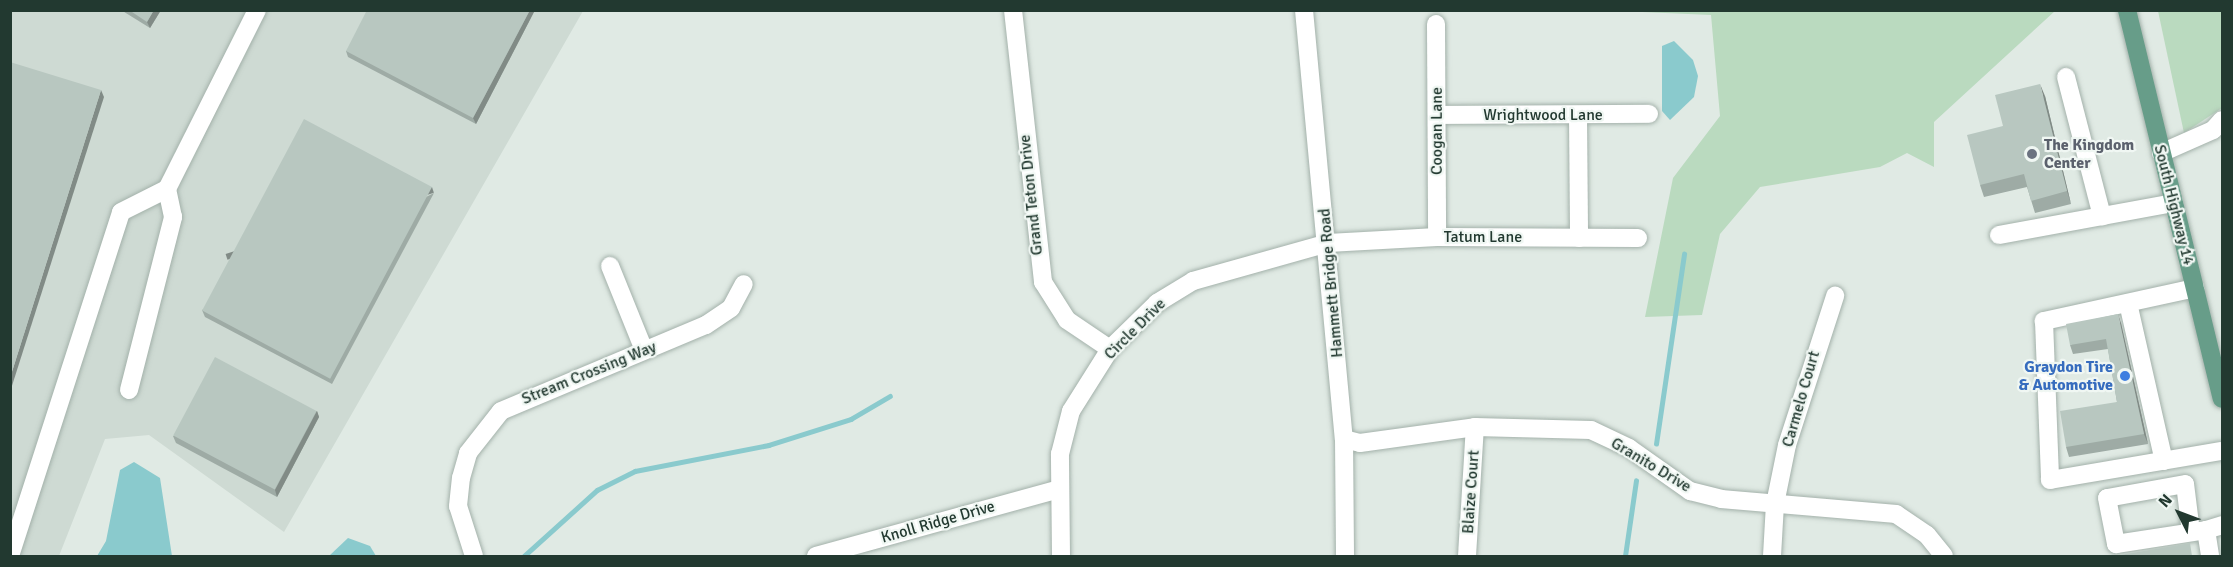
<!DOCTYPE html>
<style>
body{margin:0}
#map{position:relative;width:2233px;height:567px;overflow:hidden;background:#e0eae4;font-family:Signika,sans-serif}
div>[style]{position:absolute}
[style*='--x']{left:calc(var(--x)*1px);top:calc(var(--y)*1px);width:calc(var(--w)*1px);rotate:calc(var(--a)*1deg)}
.built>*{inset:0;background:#cedad3}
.green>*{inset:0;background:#badabf}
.water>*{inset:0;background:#8acacd}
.stream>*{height:4.5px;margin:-2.25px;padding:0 2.25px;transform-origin:2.25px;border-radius:2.25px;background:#8acacd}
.roads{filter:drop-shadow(0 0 2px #a3b1aa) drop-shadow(0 0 2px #a3b1aa)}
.minor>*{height:18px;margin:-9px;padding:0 9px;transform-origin:9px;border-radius:9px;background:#fff}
.major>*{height:18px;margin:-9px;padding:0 9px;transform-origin:9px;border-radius:9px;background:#679d89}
.wall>*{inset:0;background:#9eaba5}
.shaded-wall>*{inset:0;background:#818b86;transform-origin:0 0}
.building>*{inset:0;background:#b8c7c0;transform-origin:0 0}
.dots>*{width:16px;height:16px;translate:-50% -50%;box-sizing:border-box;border:3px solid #f0f7f3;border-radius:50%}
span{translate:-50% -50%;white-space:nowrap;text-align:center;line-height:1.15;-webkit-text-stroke:4.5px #f0f7f3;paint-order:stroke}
.street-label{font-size:16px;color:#223930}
.worship-label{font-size:16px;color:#5b616d;font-weight:700}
.left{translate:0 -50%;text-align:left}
.shop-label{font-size:16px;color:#366cbe;font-weight:700}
.right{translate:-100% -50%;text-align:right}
.frame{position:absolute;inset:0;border:12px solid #223930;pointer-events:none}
.north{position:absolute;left:2149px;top:483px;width:60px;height:60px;-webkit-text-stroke:4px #f0f7f3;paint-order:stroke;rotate:312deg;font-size:16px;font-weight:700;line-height:24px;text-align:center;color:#223930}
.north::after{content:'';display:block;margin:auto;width:21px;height:27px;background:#223930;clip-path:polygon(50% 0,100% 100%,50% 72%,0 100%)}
</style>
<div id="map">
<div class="built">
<div style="clip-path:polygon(10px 11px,583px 11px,284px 532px,149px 435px,105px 439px,59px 556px,11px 556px)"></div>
</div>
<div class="green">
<div style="clip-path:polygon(1596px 10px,2055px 10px,2055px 11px,1934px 122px,1934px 167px,1907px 153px,1880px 167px,1760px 187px,1720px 234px,1702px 315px,1645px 317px,1673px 178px,1720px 116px,1711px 15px)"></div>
<div style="clip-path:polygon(2158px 11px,2222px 11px,2222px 108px,2184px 133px)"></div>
</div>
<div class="water">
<div style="clip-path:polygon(1674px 41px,1693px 60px,1698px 76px,1694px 97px,1670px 120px,1662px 111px,1662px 46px)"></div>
<div style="clip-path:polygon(134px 462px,160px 478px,172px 556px,97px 556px,106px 541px,120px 470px)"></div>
<div style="clip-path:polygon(348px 538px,370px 546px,376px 556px,329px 556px)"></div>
</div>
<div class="stream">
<div style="--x:1656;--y:444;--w:192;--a:-81.6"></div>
<div style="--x:524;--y:556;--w:98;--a:-42.1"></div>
<div style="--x:597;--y:490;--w:42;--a:-26.6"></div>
<div style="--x:635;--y:471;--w:136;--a:-11"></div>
<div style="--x:769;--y:445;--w:86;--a:-17.6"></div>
<div style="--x:851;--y:419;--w:45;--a:-30.5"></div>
<div style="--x:1625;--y:556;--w:76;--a:-81.7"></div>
</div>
<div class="roads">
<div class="minor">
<div style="--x:1013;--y:10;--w:274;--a:83.7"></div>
<div style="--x:1043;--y:282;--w:45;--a:57.7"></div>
<div style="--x:1067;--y:320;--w:52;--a:34"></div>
<div style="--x:1304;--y:10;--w:431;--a:84.7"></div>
<div style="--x:1344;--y:439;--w:117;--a:89.5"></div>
<div style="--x:1436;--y:24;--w:213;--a:89.7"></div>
<div style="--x:2066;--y:77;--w:144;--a:75.5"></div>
<div style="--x:1437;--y:115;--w:212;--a:-0.3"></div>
<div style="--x:1578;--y:115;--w:123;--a:89.5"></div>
<div style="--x:2161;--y:153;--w:57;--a:-23.9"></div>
<div style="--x:2213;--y:130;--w:13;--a:-48"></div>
<div style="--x:1999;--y:235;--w:178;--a:-10.4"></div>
<div style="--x:610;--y:266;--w:91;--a:68"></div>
<div style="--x:2195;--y:288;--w:155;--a:167.7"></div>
<div style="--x:2044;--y:321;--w:159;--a:87.8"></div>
<div style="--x:2050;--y:480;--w:174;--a:-9.6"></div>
<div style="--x:2128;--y:303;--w:162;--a:77.2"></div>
<div style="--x:129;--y:390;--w:179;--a:-75.7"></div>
<div style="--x:173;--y:217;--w:29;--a:-102"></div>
<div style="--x:1344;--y:439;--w:16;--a:14"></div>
<div style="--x:1360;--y:443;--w:116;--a:-7.9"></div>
<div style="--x:1475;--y:427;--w:116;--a:1.5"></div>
<div style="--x:1591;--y:430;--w:42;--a:25.3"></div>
<div style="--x:1629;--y:448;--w:75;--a:35.2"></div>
<div style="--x:1690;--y:491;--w:32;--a:14"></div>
<div style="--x:1721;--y:499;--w:176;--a:4.9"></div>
<div style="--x:1896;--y:514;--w:37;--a:34"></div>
<div style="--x:1927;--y:535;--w:27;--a:51"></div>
<div style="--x:2206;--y:530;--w:26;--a:81"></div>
<div style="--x:2191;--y:532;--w:48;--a:-97.1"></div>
<div style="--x:2185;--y:484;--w:79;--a:169.8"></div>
<div style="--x:2107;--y:498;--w:47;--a:78.9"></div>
<div style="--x:2116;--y:544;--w:91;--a:-8.8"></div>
<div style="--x:2206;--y:530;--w:17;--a:-17"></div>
<div style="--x:10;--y:556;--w:361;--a:-72.1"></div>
<div style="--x:121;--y:212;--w:51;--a:-26.6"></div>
<div style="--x:167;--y:189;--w:200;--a:-63.3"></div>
<div style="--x:474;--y:556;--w:52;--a:-107.7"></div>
<div style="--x:458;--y:506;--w:28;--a:-84"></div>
<div style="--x:461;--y:478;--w:26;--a:-74"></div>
<div style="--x:468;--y:453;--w:53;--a:-51.8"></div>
<div style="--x:501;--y:411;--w:222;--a:-22.8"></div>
<div style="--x:706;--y:325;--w:30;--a:-34"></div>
<div style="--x:731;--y:308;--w:27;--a:-62"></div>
<div style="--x:816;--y:556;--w:252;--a:-15.4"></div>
<div style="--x:1061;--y:556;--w:102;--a:-90.6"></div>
<div style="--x:1060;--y:454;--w:44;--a:-75.7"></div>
<div style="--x:1071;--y:411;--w:73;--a:-57.8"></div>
<div style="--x:1110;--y:349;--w:66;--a:-44.4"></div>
<div style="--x:1157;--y:303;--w:42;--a:-31.4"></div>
<div style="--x:1193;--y:281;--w:140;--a:-15.7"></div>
<div style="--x:1328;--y:243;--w:109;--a:-3.2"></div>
<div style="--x:1437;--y:237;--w:201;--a:0.3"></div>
<div style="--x:1467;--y:556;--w:129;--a:-86.5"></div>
<div style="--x:1772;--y:556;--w:52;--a:-86.7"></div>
<div style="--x:1775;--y:504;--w:60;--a:-78.5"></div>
<div style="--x:1787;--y:445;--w:157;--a:-72.1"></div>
</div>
<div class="major">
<div style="--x:2127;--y:10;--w:400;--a:76.3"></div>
</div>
</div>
<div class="wall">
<div style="clip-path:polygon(121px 10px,161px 10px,150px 28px)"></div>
<div style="clip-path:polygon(535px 10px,476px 124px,348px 57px,346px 51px)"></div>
<div style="clip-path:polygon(2045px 96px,2071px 204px,2035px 213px,2027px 187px,1984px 197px,1980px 185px,2003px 126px)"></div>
<div style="clip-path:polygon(434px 193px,332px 384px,205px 317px,202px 310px)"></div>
<div style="clip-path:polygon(2121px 323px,2148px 444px,2069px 457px,2066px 447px,2117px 402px,2108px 349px,2073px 354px,2070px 345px)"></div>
<div style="clip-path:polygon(317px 411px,319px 417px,277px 497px,176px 443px,173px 436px)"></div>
</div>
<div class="shaded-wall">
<div style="clip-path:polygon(154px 10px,161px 10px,150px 28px,147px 22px)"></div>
<div style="clip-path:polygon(530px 10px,535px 10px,476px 124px,473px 118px)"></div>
<div style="clip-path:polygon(2040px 84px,2045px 96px,2071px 204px,2067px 191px)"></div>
<div style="clip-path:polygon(101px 90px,104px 97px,10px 392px,10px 378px)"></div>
<div style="left:432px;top:187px;width:6px;height:217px;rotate:72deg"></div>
<div style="clip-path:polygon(2118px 314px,2121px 323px,2148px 444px,2144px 434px)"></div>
<div style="clip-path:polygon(317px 411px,319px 417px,277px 497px,275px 490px)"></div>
</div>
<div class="building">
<div style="clip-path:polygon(129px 10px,154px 10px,147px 22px)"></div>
<div style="clip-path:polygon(367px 10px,530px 10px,473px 118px,346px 51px)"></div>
<div style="clip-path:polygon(10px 62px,101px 90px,10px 378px)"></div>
<div style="clip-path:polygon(2040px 84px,2067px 191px,2031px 201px,2024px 174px,1980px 185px,1967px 135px,2003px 126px,1995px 95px)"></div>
<div style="left:304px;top:119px;width:145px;height:217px;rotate:28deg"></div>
<div style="clip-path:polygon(2118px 314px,2144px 434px,2066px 447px,2060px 411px,2117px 402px,2106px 339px,2070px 345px,2066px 324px)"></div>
<div style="left:215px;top:357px;width:115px;height:89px;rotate:28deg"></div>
<div style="clip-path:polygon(2190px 543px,2192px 556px,2120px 556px,2120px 555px)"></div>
</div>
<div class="dots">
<div style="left:2032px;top:154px;background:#6b7280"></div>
<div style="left:2125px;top:376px;background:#3f7fe0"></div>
</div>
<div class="street-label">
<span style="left:1543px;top:115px">Wrightwood Lane</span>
<span style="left:1437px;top:131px;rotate:-90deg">Coogan Lane</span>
<span style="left:1031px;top:195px;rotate:-96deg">Grand Teton Drive</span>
<span style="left:2174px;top:205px;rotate:76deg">South Highway 14</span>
<span style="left:1483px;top:237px">Tatum Lane</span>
<span style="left:1331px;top:283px;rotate:-95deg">Hammett Bridge Road</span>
<span style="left:1135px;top:329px;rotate:-45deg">Circle Drive</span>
<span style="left:589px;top:373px;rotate:-22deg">Stream Crossing Way</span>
<span style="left:1801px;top:399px;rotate:-74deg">Carmelo Court</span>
<span style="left:1651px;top:465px;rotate:31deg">Granito Drive</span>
<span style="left:1471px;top:492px;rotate:-86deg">Blaize Court</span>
<span style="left:938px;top:522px;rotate:-16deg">Knoll Ridge Drive</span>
</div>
<div class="worship-label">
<span class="left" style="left:2044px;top:154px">The Kingdom<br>Center</span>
</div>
<div class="shop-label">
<span class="right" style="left:2113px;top:376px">Graydon Tire<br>&amp; Automotive</span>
</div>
<div class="frame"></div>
<div class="north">N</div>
</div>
